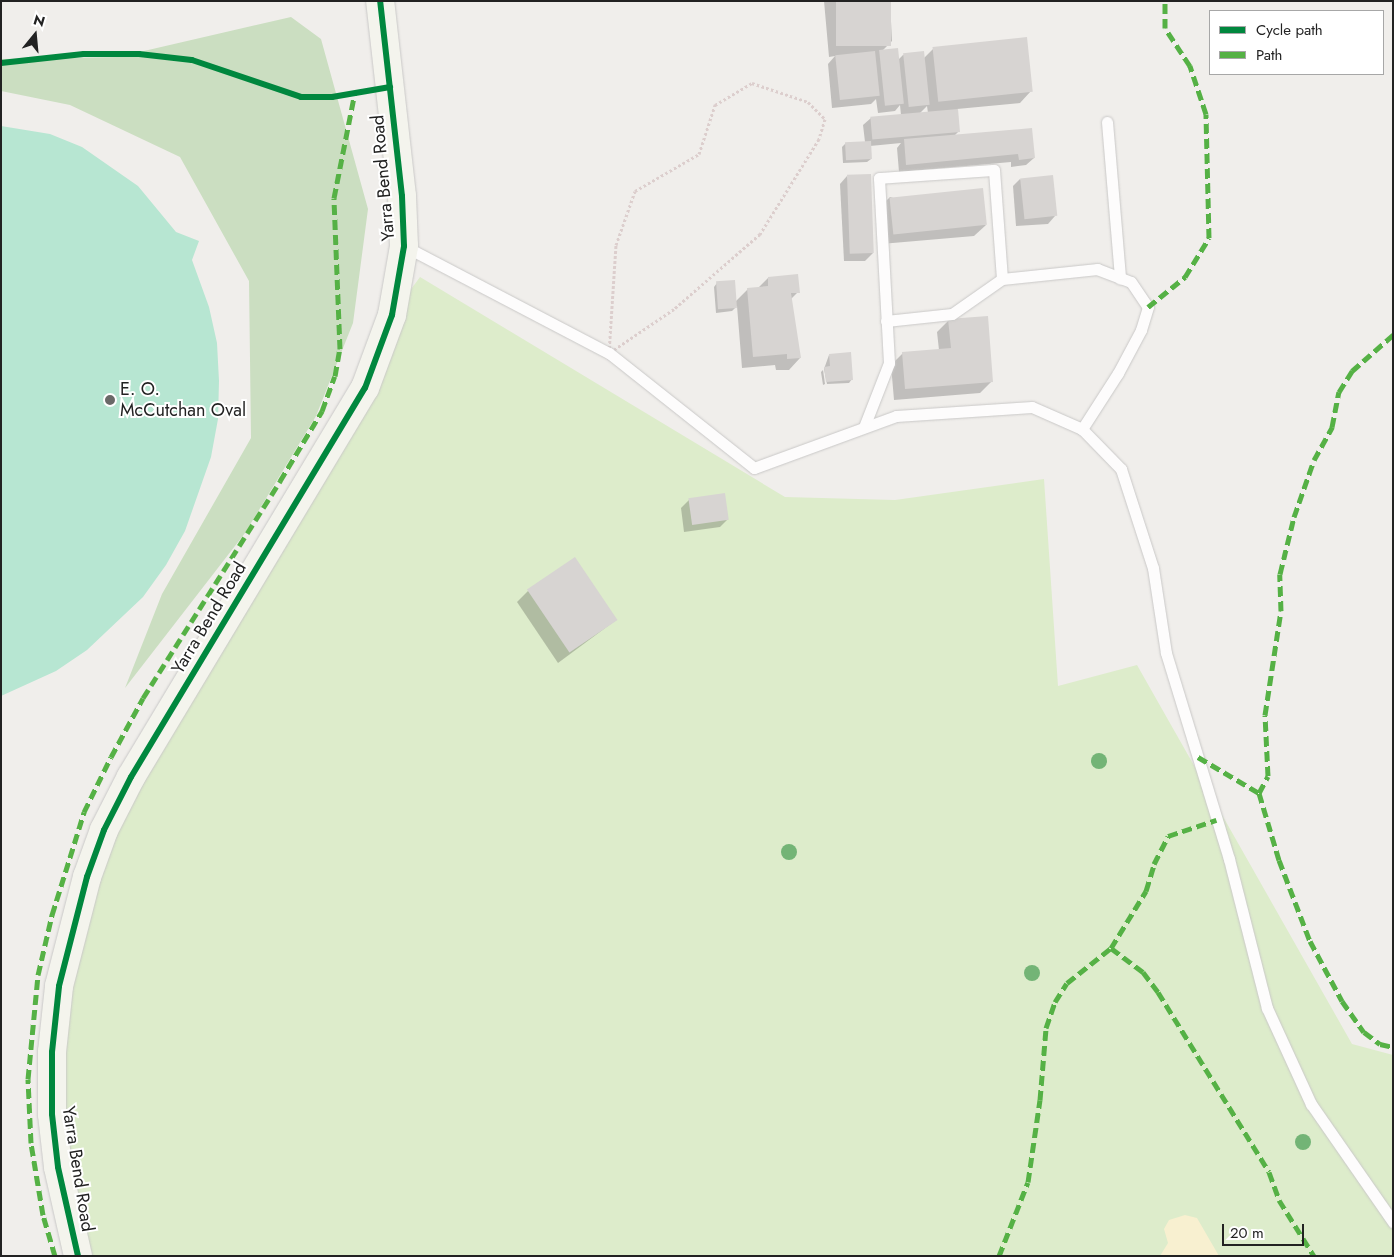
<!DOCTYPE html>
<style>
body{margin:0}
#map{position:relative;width:1394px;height:1257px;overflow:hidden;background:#f0eeeb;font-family:Jost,sans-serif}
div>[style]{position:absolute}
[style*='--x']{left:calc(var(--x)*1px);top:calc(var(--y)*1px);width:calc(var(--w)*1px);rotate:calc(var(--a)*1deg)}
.grass>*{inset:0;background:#ddeccb}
.forest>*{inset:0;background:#cbdec1}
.sand>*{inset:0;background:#f8f0d0}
.pitch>*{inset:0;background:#b7e6d2}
.shadow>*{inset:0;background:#0003}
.building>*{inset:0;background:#d7d4d2;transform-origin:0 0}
.path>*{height:3px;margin-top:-1.5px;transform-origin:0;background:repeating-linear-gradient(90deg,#dccecd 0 2.5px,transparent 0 5px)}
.roads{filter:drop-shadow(0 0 1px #c9c8c7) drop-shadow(0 0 1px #c9c8c7)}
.lane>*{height:11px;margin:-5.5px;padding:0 5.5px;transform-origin:5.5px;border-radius:5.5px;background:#fdfcfc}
.secondary>*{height:28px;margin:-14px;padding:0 14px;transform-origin:14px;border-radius:14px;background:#f4f4ed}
.quiet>*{height:5px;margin-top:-2.5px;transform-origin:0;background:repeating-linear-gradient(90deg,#55b145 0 10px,transparent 0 15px)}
.cycleway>*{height:6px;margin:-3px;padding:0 3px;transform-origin:3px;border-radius:3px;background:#00873e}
.trees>*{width:16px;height:16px;margin:-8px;border-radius:50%;background:#73b476}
.dots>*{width:14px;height:14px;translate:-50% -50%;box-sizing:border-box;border:2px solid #fff;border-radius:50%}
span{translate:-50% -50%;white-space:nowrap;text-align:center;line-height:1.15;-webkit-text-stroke:4px #fff;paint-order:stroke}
.street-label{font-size:18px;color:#222}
.poi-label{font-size:18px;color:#222}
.left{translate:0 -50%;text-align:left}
.frame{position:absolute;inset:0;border:2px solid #222;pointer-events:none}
.legend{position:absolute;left:1209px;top:10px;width:175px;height:65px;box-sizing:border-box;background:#fff;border:1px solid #a7a7a7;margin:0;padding:6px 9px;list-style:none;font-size:15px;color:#222}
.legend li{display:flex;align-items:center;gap:10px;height:25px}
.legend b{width:25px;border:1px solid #a7a7a7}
.north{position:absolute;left:10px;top:10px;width:50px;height:50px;-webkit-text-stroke:4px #fff;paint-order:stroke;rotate:17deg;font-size:14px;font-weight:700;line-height:20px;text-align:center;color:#222}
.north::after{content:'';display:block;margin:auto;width:18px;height:22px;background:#222;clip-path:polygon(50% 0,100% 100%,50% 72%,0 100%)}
.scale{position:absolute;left:1222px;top:1224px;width:82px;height:22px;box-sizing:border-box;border:2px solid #222;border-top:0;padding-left:6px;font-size:15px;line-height:18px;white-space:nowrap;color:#222;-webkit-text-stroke:4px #fff;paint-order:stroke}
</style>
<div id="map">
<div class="grass">
<div style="clip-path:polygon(420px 277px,785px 497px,895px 500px,1044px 479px,1058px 686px,1137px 665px,1352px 1044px,1393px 1055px,1393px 1256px,78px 1256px,52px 1114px,87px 877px,392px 315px)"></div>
</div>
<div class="forest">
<div style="clip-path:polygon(291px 17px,321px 39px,368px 209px,353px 323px,316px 416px,245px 533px,125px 688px,162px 594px,251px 438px,249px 281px,180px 157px,70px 105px,1px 91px,1px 59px,118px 57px)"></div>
</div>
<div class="sand">
<div style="clip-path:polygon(1185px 1215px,1197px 1218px,1219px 1256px,1160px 1256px,1168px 1243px,1164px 1229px,1169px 1220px)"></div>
</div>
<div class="pitch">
<div style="clip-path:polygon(1px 126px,50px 134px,82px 147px,138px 186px,176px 232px,199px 241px,192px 260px,209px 307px,217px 343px,219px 381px,218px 419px,211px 457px,185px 531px,166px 565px,143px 597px,87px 650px,56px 671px,1px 696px)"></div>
</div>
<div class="shadow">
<div style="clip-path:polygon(evenodd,824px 1px,890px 1px,892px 41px,883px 50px,898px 60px,903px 55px,924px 58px,934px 48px,1031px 91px,1020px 103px,957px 109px,959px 131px,954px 136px,1034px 158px,1026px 165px,1011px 167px,1011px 162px,899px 172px,897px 148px,901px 143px,870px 146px,871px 159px,867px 162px,843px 163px,842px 147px,846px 143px,865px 142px,863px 125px,871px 118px,901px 115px,900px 105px,895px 111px,878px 113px,876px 99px,871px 104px,832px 108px,828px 64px,835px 56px,829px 57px,824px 1px,927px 106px,928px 113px,920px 113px,927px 106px)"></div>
<div style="clip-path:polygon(847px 176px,873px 253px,865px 261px,844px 261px,840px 184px)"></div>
<div style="clip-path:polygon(1020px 179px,1055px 216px,1048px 224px,1016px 226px,1013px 186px)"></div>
<div style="clip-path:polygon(890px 197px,986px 225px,974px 236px,881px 244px,878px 209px)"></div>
<div style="clip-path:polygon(768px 278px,798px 292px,790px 300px,800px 358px,789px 370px,776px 370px,775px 365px,742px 368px,737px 306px,732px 311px,716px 313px,714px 287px,717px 283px,735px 302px,748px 289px,758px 288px)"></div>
<div style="clip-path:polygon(949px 320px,992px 381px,980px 393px,894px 400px,891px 365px,903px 353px,939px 350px,937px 332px)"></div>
<div style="clip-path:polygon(829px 355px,852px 379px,849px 383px,827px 384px,824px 369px)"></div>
<div style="clip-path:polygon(823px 370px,825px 384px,823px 385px,821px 372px)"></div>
<div style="clip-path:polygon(689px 500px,728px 519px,720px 527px,684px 532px,681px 508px)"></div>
<div style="clip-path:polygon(528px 591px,616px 620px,558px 663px,517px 602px)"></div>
</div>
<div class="building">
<div style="left:836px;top:1px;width:55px;height:45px"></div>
<div style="left:1027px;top:37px;width:55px;height:95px;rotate:84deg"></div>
<div style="left:898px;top:48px;width:56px;height:19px;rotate:84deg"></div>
<div style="left:875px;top:51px;width:45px;height:40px;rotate:84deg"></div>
<div style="left:924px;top:51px;width:54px;height:21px;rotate:84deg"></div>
<div style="left:958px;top:109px;width:23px;height:88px;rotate:85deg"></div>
<div style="clip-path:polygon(1032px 128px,1035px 158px,1019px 160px,1018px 154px,906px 165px,904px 139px)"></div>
<div style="left:871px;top:141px;width:18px;height:26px;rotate:87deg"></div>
<div style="left:871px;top:174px;width:79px;height:24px;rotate:88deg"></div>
<div style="left:1053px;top:175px;width:41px;height:33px;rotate:84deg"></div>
<div style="left:983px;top:188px;width:37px;height:94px;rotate:84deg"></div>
<div style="clip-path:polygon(798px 274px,800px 293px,791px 293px,801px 358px,787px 359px,787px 354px,753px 357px,747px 288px,768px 286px,768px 277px)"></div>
<div style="left:735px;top:280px;width:28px;height:19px;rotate:86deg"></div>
<div style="clip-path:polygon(988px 316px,993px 382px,905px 389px,902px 352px,951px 348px,948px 319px)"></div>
<div style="clip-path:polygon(851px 352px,853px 380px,826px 382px,824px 367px,830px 366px,829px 354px)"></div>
<div style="left:725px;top:493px;width:27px;height:37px;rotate:82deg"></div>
<div style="left:575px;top:557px;width:76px;height:58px;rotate:56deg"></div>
</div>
<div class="path">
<div style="--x:752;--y:83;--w:59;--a:18.7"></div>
<div style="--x:808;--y:102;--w:24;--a:45"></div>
<div style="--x:825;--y:119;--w:21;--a:107"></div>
<div style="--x:819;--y:139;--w:112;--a:121.8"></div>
<div style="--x:760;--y:234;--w:114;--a:138.9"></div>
<div style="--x:674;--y:309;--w:78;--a:145.9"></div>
<div style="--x:609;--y:353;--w:108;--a:-86.3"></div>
<div style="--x:616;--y:245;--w:57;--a:-70.6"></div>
<div style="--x:635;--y:191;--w:74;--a:-30"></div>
<div style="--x:699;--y:154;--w:52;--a:-71.9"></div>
<div style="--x:715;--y:105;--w:43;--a:-30.7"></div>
</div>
<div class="roads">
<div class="lane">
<div style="--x:1107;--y:122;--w:157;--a:85.2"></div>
<div style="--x:404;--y:246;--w:231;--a:27.6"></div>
<div style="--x:609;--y:353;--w:185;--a:38.4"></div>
<div style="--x:754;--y:468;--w:151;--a:-20.1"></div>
<div style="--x:896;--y:416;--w:136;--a:-3.8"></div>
<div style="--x:1032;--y:407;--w:55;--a:23.7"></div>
<div style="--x:1082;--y:429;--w:56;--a:45.7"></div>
<div style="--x:1121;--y:469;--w:104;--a:72.1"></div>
<div style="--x:1153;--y:568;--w:86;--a:81.3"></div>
<div style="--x:1166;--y:653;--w:215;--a:73"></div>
<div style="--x:1229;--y:859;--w:154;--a:75.7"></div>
<div style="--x:1267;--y:1008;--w:106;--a:65.4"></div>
<div style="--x:1311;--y:1104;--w:144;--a:55.2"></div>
<div style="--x:886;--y:321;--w:66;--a:-6.1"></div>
<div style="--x:952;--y:314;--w:61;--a:-35"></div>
<div style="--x:864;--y:427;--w:69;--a:-68.7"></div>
<div style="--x:889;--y:363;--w:185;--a:-93.1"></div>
<div style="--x:879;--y:178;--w:115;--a:-4"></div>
<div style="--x:994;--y:170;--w:109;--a:85.8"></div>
<div style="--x:1002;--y:279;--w:96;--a:-6"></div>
<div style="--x:1097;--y:269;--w:36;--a:21"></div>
<div style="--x:1131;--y:282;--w:30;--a:56"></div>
<div style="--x:1148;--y:307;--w:24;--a:107"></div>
<div style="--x:1141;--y:330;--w:49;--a:118.1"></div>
<div style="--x:1118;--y:373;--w:67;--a:122.7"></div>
</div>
<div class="secondary">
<div style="--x:78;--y:1256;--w:91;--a:-102.7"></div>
<div style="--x:58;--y:1167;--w:53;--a:-96.5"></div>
<div style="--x:52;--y:1114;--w:62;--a:-90"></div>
<div style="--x:52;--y:1052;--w:66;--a:-83.9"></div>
<div style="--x:59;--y:986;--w:113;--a:-75.6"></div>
<div style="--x:87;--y:877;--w:50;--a:-70.1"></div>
<div style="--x:104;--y:830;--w:59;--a:-63"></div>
<div style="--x:131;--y:777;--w:454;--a:-59"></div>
<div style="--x:365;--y:388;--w:78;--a:-69.7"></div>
<div style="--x:392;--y:315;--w:70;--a:-80.1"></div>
<div style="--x:404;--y:246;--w:50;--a:-92.3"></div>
<div style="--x:402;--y:196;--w:196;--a:-96.4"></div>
</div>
</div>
<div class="quiet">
<div style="--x:1148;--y:307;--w:48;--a:-39"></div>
<div style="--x:1185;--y:277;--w:46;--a:-58.4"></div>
<div style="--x:1209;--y:238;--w:124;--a:-91.4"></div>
<div style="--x:1206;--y:114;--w:51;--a:-108.4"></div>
<div style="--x:1190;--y:66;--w:45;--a:-123.3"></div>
<div style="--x:1165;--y:28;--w:27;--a:-90"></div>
<div style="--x:1198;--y:757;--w:71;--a:30.5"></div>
<div style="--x:1259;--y:793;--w:70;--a:73.4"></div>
<div style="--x:1279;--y:860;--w:87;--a:69.1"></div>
<div style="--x:1310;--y:941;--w:68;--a:61.9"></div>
<div style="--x:1342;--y:1001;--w:38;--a:55"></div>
<div style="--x:1364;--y:1032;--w:20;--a:37"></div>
<div style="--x:1380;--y:1044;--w:13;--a:13"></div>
<div style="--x:1259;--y:793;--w:19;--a:-62"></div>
<div style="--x:1268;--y:776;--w:61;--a:-92.8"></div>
<div style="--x:1265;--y:715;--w:105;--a:-81.3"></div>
<div style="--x:1281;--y:611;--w:37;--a:-92"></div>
<div style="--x:1280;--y:574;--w:59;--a:-76.2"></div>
<div style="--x:1294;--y:517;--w:60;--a:-70.7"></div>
<div style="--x:1314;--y:460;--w:38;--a:-61"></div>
<div style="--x:1332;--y:427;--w:36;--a:-79"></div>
<div style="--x:1339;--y:392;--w:25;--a:-58"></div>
<div style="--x:1352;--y:371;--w:55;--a:-41.3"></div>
<div style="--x:1111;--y:948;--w:40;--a:37"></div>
<div style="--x:1143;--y:972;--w:25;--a:53"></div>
<div style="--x:1158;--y:992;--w:211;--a:58.3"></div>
<div style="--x:1269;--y:1172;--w:30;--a:70"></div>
<div style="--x:1279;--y:1200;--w:66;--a:58"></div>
<div style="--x:55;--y:1256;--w:43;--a:-106.3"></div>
<div style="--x:43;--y:1215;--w:73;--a:-99.5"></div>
<div style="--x:31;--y:1143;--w:64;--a:-92.7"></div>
<div style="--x:28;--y:1079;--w:104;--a:-84.5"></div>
<div style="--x:38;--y:975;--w:62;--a:-76.9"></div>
<div style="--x:52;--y:915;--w:108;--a:-72.7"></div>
<div style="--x:84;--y:812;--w:61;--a:-63.9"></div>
<div style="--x:111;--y:757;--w:67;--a:-61.5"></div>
<div style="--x:143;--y:698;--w:257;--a:-57.7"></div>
<div style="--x:280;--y:481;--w:82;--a:-59"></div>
<div style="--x:322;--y:411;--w:37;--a:-70"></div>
<div style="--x:335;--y:376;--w:27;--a:-80"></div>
<div style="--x:340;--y:349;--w:151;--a:-92.3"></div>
<div style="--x:334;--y:198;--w:108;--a:-78.8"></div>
<div style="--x:999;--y:1256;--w:79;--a:-68.6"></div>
<div style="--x:1028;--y:1182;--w:83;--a:-81.7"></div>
<div style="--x:1040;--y:1100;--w:72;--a:-85.2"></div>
<div style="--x:1046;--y:1028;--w:28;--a:-71"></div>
<div style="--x:1055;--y:1002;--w:22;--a:-58"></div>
<div style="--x:1067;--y:983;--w:56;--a:-38.5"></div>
<div style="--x:1111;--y:948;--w:67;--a:-58.4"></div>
<div style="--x:1146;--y:891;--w:28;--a:-73"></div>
<div style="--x:1154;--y:864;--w:31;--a:-63"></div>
<div style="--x:1168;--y:836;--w:51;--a:-18.4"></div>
</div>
<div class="cycleway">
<div style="--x:1;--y:63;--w:83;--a:-6.2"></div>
<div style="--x:84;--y:54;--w:55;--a:0"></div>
<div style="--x:139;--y:54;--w:53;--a:6.5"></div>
<div style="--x:192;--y:60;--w:115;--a:18.7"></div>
<div style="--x:301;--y:97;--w:31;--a:0"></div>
<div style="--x:332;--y:97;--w:59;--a:-9.8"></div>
<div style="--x:78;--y:1256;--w:91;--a:-102.7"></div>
<div style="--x:58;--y:1167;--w:53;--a:-96.5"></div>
<div style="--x:52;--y:1114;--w:62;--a:-90"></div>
<div style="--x:52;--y:1052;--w:66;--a:-83.9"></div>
<div style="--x:59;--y:986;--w:113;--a:-75.6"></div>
<div style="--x:87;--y:877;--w:50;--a:-70.1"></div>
<div style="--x:104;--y:830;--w:59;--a:-63"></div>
<div style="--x:131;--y:777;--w:454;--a:-59"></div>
<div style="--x:365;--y:388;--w:78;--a:-69.7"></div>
<div style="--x:392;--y:315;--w:70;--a:-80.1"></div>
<div style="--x:404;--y:246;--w:50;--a:-92.3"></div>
<div style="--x:402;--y:196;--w:196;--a:-96.4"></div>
</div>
<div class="trees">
<div style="left:1099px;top:761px"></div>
<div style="left:789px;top:852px"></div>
<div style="left:1032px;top:973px"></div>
<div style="left:1303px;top:1142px"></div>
</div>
<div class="dots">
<div style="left:110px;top:400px;background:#6a6968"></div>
</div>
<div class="street-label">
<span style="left:383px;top:178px;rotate:-95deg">Yarra Bend Road</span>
<span style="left:209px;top:618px;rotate:-59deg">Yarra Bend Road</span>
<span style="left:78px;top:1169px;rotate:81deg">Yarra Bend Road</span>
</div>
<div class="poi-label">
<span class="left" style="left:120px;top:400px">E. O.<br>McCutchan Oval</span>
</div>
<div class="frame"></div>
<ul class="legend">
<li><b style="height:6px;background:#00873e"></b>Cycle path</li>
<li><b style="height:6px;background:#55b145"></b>Path</li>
</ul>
<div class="north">N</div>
<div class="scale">20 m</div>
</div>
